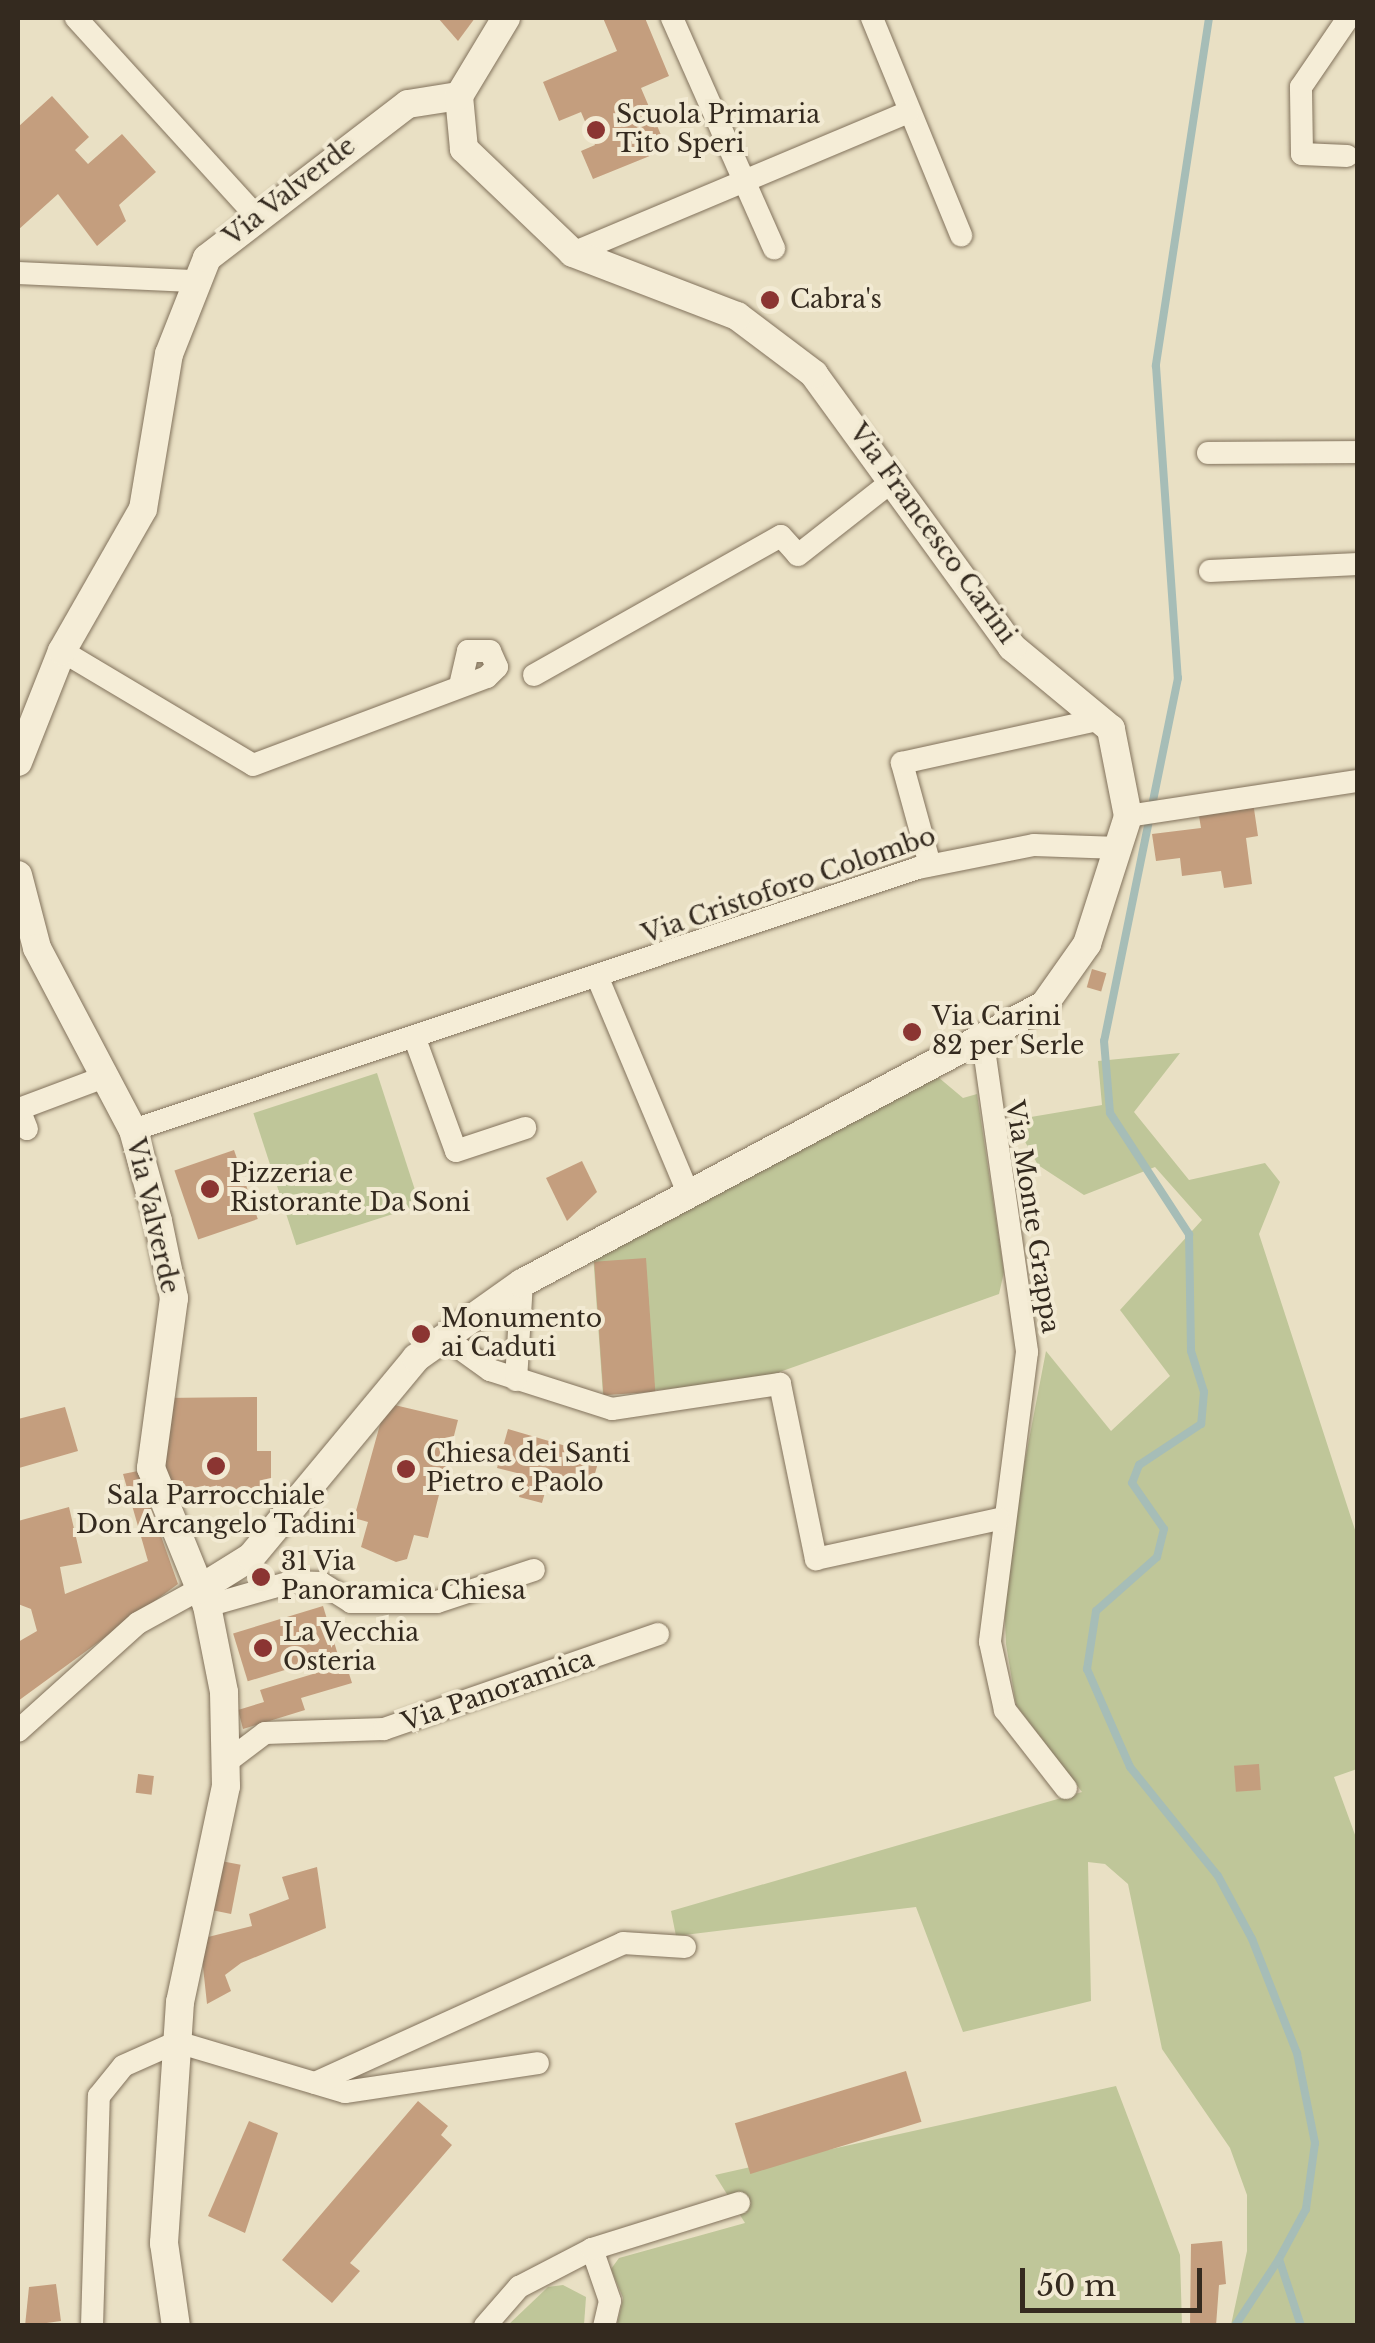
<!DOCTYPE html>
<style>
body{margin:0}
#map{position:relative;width:1375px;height:2343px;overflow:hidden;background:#e9e0c4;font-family:"Libre Baskerville",serif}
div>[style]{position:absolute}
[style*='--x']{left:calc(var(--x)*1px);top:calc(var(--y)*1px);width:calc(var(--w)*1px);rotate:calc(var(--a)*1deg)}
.green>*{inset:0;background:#bfc699;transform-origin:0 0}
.stream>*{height:8px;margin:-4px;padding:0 4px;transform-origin:4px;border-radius:4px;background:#a6bdb7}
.building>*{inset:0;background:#c49e7e;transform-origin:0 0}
.roads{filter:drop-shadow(0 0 2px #82725c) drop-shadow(0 0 2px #82725c)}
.minor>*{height:22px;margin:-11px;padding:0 11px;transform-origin:11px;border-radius:11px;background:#f5edd7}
.tertiary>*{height:28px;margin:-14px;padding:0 14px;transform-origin:14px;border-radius:14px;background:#f5edd7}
.dots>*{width:28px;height:28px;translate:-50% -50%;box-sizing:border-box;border:5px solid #f2ead3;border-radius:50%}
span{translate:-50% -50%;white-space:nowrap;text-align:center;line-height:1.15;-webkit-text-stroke:8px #f2ead3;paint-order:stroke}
.poi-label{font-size:25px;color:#342a1f}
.left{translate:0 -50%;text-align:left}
.street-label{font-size:25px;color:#342a1f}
.frame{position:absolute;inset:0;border:20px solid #342a1f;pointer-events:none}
.scale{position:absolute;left:1020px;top:2268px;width:182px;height:45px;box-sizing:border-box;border:5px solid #342a1f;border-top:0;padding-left:12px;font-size:30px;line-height:35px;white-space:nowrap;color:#342a1f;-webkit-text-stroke:8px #f2ead3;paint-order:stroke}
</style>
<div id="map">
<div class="green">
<div style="clip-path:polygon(1180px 1053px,1134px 1112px,1189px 1180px,1265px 1163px,1280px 1182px,1259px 1234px,1357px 1536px,1357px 1769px,1334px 1777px,1358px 1843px,1357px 2325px,1231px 2325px,1247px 2251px,1247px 2195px,1230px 2148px,1162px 2049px,1128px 1884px,1105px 1864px,1088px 1862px,1091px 2001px,963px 2032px,916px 1907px,676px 1936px,671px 1911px,1082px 1792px,1016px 1705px,1006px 1644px,1003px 1575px,1046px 1351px,1111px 1431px,1170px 1376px,1120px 1310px,1202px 1220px,1155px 1167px,1084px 1195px,1038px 1165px,1013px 1120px,1102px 1105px,1098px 1061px)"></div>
<div style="left:377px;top:1073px;width:139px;height:130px;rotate:72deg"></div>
<div style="clip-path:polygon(938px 1077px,963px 1098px,977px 1094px,1004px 1272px,999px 1294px,754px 1381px,603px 1395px,593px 1254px)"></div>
<div style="clip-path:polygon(1116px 2086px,1180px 2255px,1182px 2326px,617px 2325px,623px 2298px,611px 2269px,619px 2258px,745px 2223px,715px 2175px)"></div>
<div style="clip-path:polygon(563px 2285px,586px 2297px,584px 2325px,508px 2325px,548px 2287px)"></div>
</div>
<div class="stream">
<div style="--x:1209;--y:18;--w:352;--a:98.7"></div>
<div style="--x:1156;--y:366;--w:313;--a:86"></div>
<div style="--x:1178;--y:678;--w:370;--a:101.5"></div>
<div style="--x:1104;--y:1041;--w:72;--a:85.2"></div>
<div style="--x:1110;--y:1113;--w:145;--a:56.9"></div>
<div style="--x:1189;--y:1234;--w:117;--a:89"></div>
<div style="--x:1191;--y:1351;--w:43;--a:72.4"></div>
<div style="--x:1204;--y:1392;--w:32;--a:95"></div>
<div style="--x:1201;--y:1424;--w:74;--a:146.5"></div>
<div style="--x:1139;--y:1465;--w:19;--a:111"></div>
<div style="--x:1132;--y:1483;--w:56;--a:55.2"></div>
<div style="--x:1164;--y:1529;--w:29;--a:104"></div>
<div style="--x:1157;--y:1557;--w:81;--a:138.5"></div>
<div style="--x:1096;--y:1611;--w:59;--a:98.8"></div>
<div style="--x:1087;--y:1669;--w:107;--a:66.3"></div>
<div style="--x:1130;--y:1767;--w:140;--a:51.1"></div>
<div style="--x:1218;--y:1876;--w:72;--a:61.6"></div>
<div style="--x:1252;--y:1939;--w:123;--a:68.5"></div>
<div style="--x:1297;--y:2053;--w:92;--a:78.7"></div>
<div style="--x:1315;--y:2143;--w:67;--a:97.8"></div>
<div style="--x:1306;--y:2209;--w:57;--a:118.4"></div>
<div style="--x:1279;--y:2259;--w:71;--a:71.8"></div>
<div style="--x:1235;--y:2326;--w:80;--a:-56.7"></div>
</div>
<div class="building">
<div style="clip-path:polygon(438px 18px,475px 18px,458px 41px)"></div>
<div style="clip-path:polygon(603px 18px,645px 18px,669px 76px,641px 88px,667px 149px,593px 179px,581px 151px,595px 145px,581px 112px,559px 121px,543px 82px,617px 51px)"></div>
<div style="clip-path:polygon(52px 96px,89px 137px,75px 150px,88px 164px,122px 134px,156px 172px,119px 205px,126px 221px,97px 246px,58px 194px,18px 230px,18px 127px)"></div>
<div style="clip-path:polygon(1253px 802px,1258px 836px,1246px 838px,1252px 884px,1224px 888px,1221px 871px,1182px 876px,1180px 858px,1156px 861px,1152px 834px,1201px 828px,1198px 810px)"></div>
<div style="left:1092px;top:969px;width:15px;height:19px;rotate:16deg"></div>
<div style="left:234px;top:1150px;width:73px;height:63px;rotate:71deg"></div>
<div style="clip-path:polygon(582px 1161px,597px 1192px,567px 1221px,546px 1178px)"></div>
<div style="left:646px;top:1258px;width:134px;height:52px;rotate:86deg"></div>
<div style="clip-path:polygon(257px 1397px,257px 1451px,271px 1451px,271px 1491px,201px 1491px,201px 1500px,183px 1500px,183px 1481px,161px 1481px,161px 1398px)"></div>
<div style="clip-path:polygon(386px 1403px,458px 1420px,428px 1538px,414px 1535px,407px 1559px,396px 1562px,361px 1547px,368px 1522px,354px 1518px)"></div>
<div style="clip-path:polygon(65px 1407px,78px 1451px,19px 1468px,18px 1489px,18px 1419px)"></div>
<div style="clip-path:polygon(508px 1429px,600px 1456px,589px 1494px,548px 1482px,542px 1503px,519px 1497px,525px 1475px,497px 1468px)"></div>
<div style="clip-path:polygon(138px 1471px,178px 1584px,18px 1701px,18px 1642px,37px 1631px,31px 1609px,18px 1604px,18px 1521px,69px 1507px,82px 1563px,60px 1567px,65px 1594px,148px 1561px,123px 1474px)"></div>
<div style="left:323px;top:1606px;width:50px;height:94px;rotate:73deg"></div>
<div style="clip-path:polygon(346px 1664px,352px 1683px,301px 1698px,305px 1710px,243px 1729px,238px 1710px,264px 1702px,260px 1690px)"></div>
<div style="left:1259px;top:1764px;width:26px;height:25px;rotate:86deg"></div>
<div style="left:138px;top:1774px;width:16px;height:19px;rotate:7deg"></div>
<div style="left:221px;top:1861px;width:20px;height:50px;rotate:11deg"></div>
<div style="clip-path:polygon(317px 1867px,326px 1928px,241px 1963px,225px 1975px,231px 1991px,207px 2004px,200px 1939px,252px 1926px,249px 1914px,289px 1899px,282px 1877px)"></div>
<div style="left:906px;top:2071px;width:53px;height:179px;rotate:73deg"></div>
<div style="clip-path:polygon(418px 2101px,448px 2126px,441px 2135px,452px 2145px,350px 2263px,360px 2271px,332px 2303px,282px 2260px)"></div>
<div style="clip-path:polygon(249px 2121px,278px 2133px,245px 2233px,208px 2216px)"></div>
<div style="clip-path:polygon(1222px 2241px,1226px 2284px,1219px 2285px,1216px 2326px,1190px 2326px,1191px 2244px)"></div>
<div style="clip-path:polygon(56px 2284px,61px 2321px,25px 2326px,29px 2287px)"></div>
</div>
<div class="roads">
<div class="minor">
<div style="--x:76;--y:18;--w:266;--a:47.7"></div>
<div style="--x:672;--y:18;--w:252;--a:66.1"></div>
<div style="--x:872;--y:18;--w:235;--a:67.7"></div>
<div style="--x:1347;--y:156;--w:45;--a:-177.5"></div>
<div style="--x:1302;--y:154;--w:67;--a:-90.9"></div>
<div style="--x:1301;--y:87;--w:83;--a:-55.7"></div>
<div style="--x:573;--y:253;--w:363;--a:-22.8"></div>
<div style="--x:18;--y:273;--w:174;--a:2.6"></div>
<div style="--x:1208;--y:453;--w:150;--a:-0.4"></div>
<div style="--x:1210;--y:571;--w:148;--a:-2.7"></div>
<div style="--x:62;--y:651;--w:222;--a:30.8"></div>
<div style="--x:253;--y:765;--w:250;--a:-20.6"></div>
<div style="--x:487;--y:677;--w:14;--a:-45"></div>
<div style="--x:497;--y:667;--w:17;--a:-114"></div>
<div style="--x:490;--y:651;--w:22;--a:180"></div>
<div style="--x:468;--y:651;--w:36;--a:103"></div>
<div style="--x:534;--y:675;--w:283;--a:-29.4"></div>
<div style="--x:781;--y:536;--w:25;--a:48"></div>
<div style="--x:798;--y:555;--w:123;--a:-38.1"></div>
<div style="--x:1128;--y:816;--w:233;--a:-8.7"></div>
<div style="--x:930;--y:865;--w:106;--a:-105.4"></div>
<div style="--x:902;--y:763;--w:205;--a:-12.4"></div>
<div style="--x:599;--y:981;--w:232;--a:67.2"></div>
<div style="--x:415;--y:1039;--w:119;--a:69.9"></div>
<div style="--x:456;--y:1151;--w:73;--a:-18.4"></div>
<div style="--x:983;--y:1042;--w:313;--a:81.9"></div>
<div style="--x:1027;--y:1352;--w:292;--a:97.3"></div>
<div style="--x:990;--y:1642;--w:70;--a:77.6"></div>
<div style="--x:1005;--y:1710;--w:99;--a:52"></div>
<div style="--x:27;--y:1129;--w:22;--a:-112"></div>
<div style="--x:19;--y:1109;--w:94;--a:-20.6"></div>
<div style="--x:133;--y:1130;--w:828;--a:-18.46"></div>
<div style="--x:918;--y:868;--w:118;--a:-11.2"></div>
<div style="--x:1034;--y:845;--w:85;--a:2"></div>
<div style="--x:444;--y:1337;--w:57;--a:35.7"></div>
<div style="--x:490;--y:1370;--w:128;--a:17.7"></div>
<div style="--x:612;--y:1409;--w:170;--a:-8.5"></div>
<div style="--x:780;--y:1384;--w:179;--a:78.4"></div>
<div style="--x:816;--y:1559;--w:187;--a:-12.3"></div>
<div style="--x:516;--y:1380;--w:97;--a:-86.5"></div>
<div style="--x:207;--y:1606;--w:87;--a:-15.9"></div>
<div style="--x:291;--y:1582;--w:30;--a:2"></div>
<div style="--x:321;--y:1583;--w:36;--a:32"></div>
<div style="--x:351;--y:1602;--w:86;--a:0"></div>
<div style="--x:437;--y:1602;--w:102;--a:-18.3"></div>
<div style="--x:18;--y:1731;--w:161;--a:-42"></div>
<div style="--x:138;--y:1623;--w:68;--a:-28.8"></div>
<div style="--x:224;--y:1764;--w:51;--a:-37.1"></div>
<div style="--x:265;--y:1733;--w:119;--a:-1.9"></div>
<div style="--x:384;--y:1729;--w:290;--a:-19.1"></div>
<div style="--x:315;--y:2083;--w:338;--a:-24.4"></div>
<div style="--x:623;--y:1943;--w:62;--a:3.7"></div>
<div style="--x:592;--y:2249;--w:55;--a:70.9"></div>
<div style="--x:610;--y:2301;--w:26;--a:103"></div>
<div style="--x:92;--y:2326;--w:230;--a:-88.3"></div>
<div style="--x:99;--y:2096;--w:38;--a:-51"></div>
<div style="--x:123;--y:2066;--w:59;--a:-24"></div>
<div style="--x:177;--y:2042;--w:175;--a:16.6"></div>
<div style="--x:345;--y:2092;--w:195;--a:-8.5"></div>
<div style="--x:485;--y:2326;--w:52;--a:-48.9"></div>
<div style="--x:519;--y:2287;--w:82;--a:-27.5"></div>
<div style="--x:592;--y:2249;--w:154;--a:-17.4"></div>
</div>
<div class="tertiary">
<div style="--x:18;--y:762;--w:119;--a:-68.4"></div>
<div style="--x:62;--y:651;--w:163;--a:-60.3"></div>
<div style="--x:143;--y:509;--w:157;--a:-80.5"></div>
<div style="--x:169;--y:354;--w:103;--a:-68.4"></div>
<div style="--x:207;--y:258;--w:253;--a:-37.5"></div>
<div style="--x:408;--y:104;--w:52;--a:-8.9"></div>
<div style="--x:18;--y:875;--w:75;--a:75.4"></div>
<div style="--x:37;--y:948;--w:206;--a:62.2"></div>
<div style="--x:133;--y:1130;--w:94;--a:74.6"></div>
<div style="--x:158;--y:1221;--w:79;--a:78.3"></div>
<div style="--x:174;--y:1298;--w:172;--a:97.7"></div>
<div style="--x:151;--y:1468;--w:149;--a:67.9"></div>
<div style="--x:207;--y:1606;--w:88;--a:78.8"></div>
<div style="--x:224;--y:1692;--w:94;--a:88.8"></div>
<div style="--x:226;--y:1786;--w:221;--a:102"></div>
<div style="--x:180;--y:2002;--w:242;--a:93.8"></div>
<div style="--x:164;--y:2243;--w:84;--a:81.8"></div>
<div style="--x:198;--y:1590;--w:62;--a:-31.9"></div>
<div style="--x:251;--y:1557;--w:259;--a:-50.3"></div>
<div style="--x:416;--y:1358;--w:130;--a:-35.3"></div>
<div style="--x:522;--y:1283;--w:591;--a:-28.04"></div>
<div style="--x:1044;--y:1005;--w:75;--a:-54.8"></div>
<div style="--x:1087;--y:944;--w:134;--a:-72.2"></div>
<div style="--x:1128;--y:816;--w:89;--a:-101.1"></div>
<div style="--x:1111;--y:729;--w:129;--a:-140.4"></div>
<div style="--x:1012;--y:647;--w:337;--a:-126"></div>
<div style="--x:814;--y:374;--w:96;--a:-143"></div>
<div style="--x:737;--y:316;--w:176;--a:-159"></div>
<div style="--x:573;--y:253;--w:151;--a:-136.3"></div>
<div style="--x:464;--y:149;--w:53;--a:-95.4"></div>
<div style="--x:459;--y:96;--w:91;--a:-58.9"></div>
</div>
</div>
<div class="dots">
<div style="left:596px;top:130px;background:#8b3532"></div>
<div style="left:770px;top:300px;background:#8b3532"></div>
<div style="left:912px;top:1032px;background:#8b3532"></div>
<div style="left:210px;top:1189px;background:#8b3532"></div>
<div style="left:421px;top:1334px;background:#8b3532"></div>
<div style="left:216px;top:1466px;background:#8b3532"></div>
<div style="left:406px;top:1469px;background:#8b3532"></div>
<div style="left:261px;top:1577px;background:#8b3532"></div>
<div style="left:263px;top:1648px;background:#8b3532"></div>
</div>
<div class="poi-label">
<span class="left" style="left:616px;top:130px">Scuola Primaria<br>Tito Speri</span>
<span class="left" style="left:790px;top:300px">Cabra's</span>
<span class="left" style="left:932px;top:1032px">Via Carini<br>82 per Serle</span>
<span class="left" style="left:230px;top:1189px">Pizzeria e<br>Ristorante Da Soni</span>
<span class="left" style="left:441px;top:1334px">Monumento<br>ai Caduti</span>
<span class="left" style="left:426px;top:1469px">Chiesa dei Santi<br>Pietro e Paolo</span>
<span style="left:216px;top:1511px">Sala Parrocchiale<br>Don Arcangelo Tadini</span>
<span class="left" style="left:281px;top:1577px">31 Via<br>Panoramica Chiesa</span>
<span class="left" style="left:283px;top:1648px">La Vecchia<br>Osteria</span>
</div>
<div class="street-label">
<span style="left:290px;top:192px;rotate:-38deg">Via Valverde</span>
<span style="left:932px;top:534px;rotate:54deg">Via Francesco Carini</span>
<span style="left:789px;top:886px;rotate:-19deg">Via Cristoforo Colombo</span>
<span style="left:152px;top:1216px;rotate:77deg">Via Valverde</span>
<span style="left:1032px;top:1217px;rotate:81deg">Via Monte Grappa</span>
<span style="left:498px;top:1691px;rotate:-19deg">Via Panoramica</span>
</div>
<div class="frame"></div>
<div class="scale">50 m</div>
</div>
